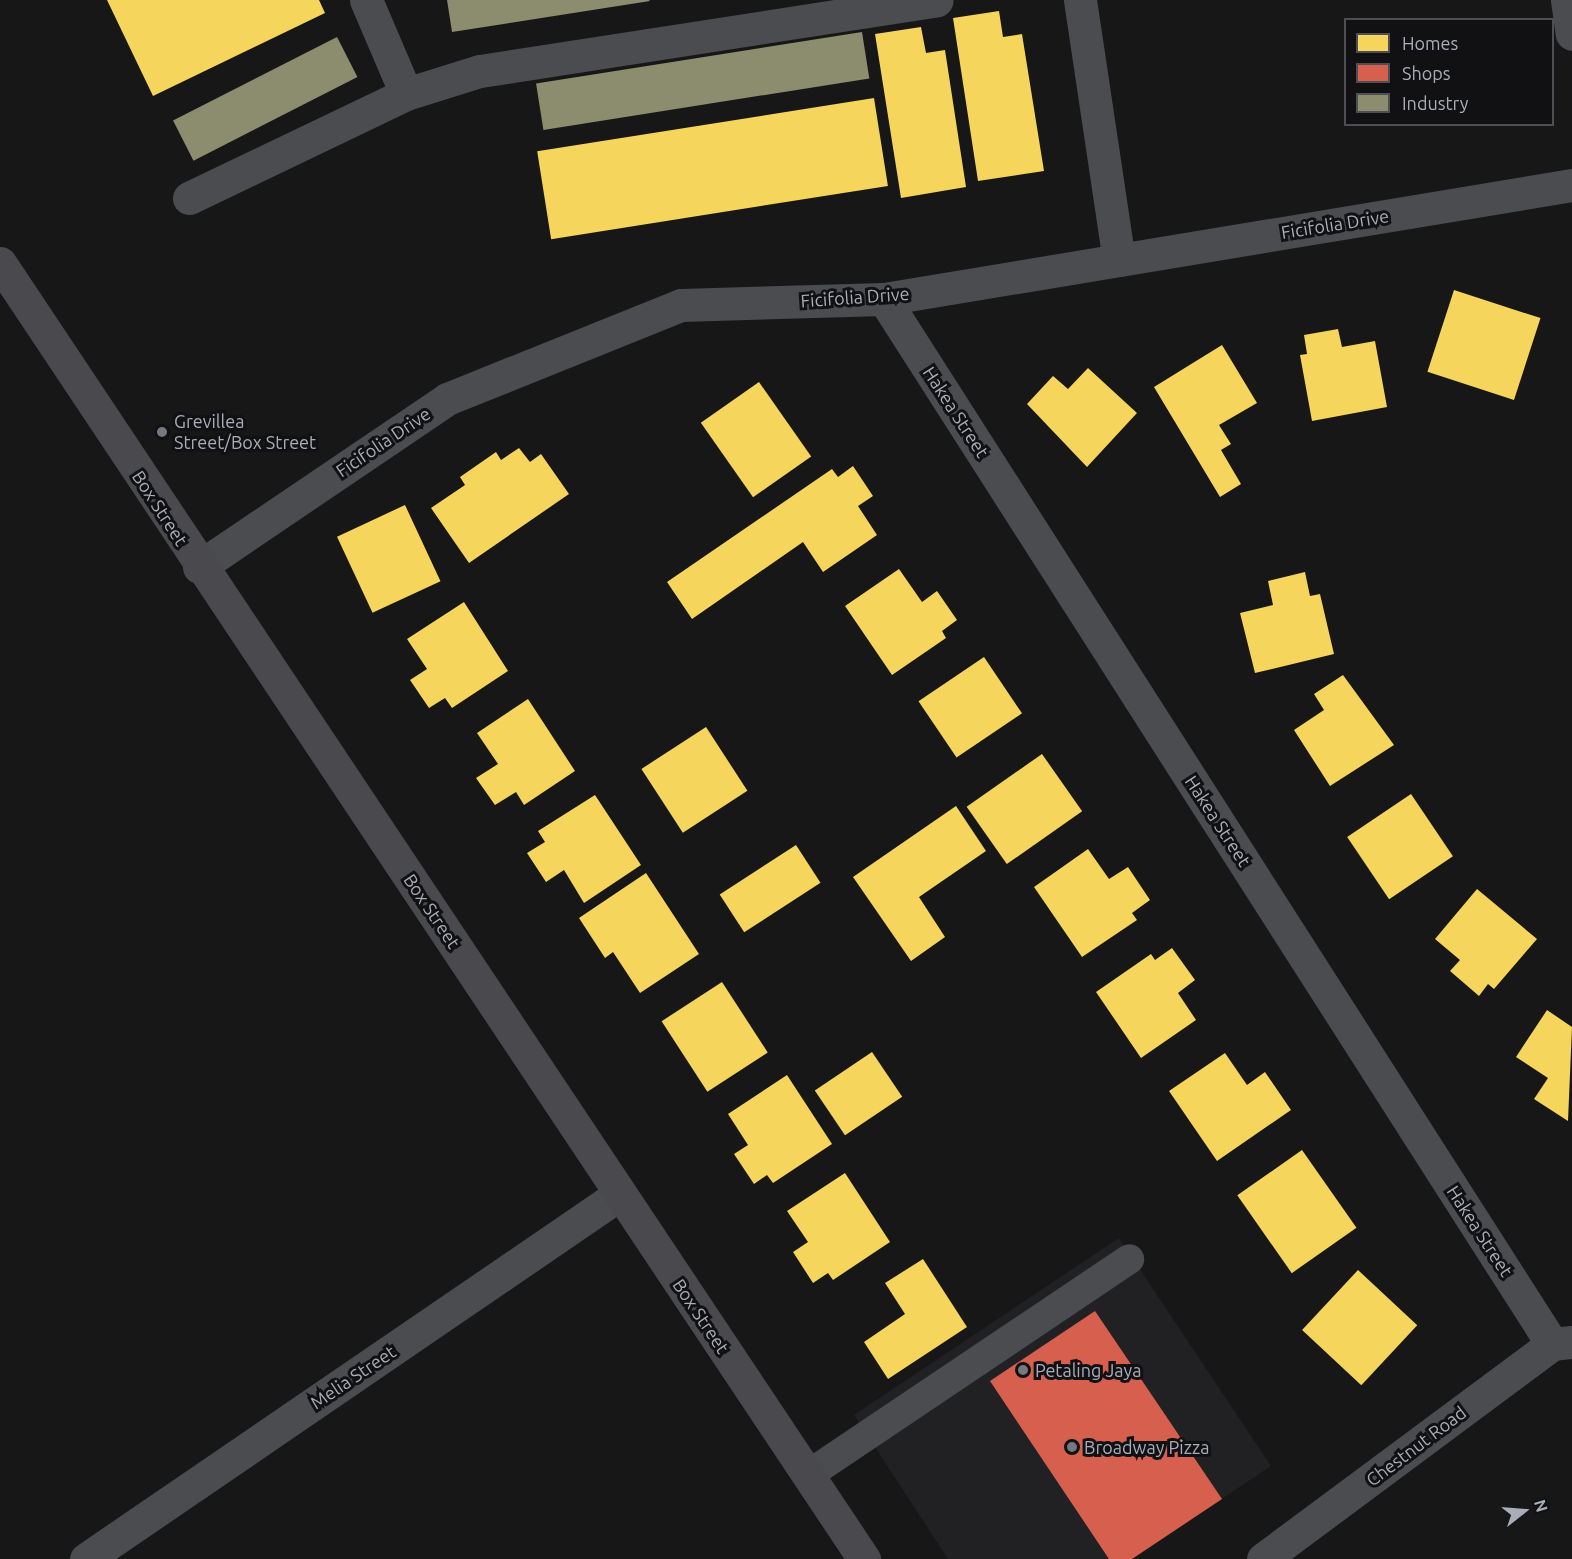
<!DOCTYPE html>
<style>
body{margin:0}
#map{position:relative;width:1572px;height:1559px;overflow:hidden;background:#171717;font-family:Ubuntu,sans-serif}
div>[style]{position:absolute}
[style*='--x']{left:calc(var(--x)*1px);top:calc(var(--y)*1px);width:calc(var(--w)*1px);rotate:calc(var(--a)*1deg)}
.built>*{inset:0;background:#212123}
.homes>*{inset:0;background:#f6d55c;transform-origin:0 0}
.shops>*{inset:0;background:#d6604d}
.industry>*{inset:0;background:#8c8c6e;transform-origin:0 0}
.service>*{height:30px;margin:-15px;padding:0 15px;transform-origin:15px;border-radius:15px;background:#4b4c50}
.minor>*{height:33px;margin:-16.5px;padding:0 16.5px;transform-origin:16.5px;border-radius:16.5px;background:#4b4c50}
.tertiary>*{height:33px;margin:-16.5px;padding:0 16.5px;transform-origin:16.5px;border-radius:16.5px;background:#4b4c50}
.secondary>*{height:33px;margin:-16.5px;padding:0 16.5px;transform-origin:16.5px;border-radius:16.5px;background:#4a4a4e}
.dots>*{width:16px;height:16px;translate:-50% -50%;box-sizing:border-box;border:3px solid #111113;border-radius:50%}
span{translate:-50% -50%;white-space:nowrap;text-align:center;line-height:1.15;-webkit-text-stroke:6px #111113;paint-order:stroke}
.street-label{font-size:18px;color:#a8adb8}
.poi-label{font-size:18px;color:#a8adb8}
.left{translate:0 -50%;text-align:left}
.legend{position:absolute;left:1344px;top:18px;width:210px;height:108px;box-sizing:border-box;background:#111113;border:2px solid #4d4f55;margin:0;padding:8px 10px;list-style:none;font-size:18px;color:#a8adb8}
.legend li{display:flex;align-items:center;gap:12px;height:30px}
.legend b{width:30px;border:2px solid #4d4f55}
.north{position:absolute;left:1494px;top:1481px;width:60px;height:60px;-webkit-text-stroke:4px #111113;paint-order:stroke;rotate:73deg;font-size:16px;font-weight:700;line-height:24px;text-align:center;color:#a8adb8}
.north::after{content:'';display:block;margin:auto;width:21px;height:27px;background:#a8adb8;clip-path:polygon(50% 0,100% 100%,50% 72%,0 100%)}
</style>
<div id="map">
<div class="built">
<div style="clip-path:polygon(1119px 1238px,1271px 1466px,1132px 1559px,948px 1559px,854px 1415px)"></div>
</div>
<div class="homes">
<div style="clip-path:polygon(107px 0,319px 0,325px 13px,153px 96px)"></div>
<div style="clip-path:polygon(999px 11px,1003px 37px,1022px 34px,1044px 171px,978px 181px,953px 18px)"></div>
<div style="clip-path:polygon(921px 27px,926px 53px,945px 50px,966px 187px,901px 198px,875px 34px)"></div>
<div style="left:874px;top:98px;width:89px;height:341px;rotate:81deg"></div>
<div style="left:1454px;top:290px;width:91px;height:86px;rotate:18deg"></div>
<div style="clip-path:polygon(1338px 329px,1342px 347px,1375px 341px,1387px 407px,1312px 421px,1300px 355px,1307px 354px,1304px 335px)"></div>
<div style="clip-path:polygon(1222px 345px,1257px 403px,1219px 425px,1231px 444px,1221px 450px,1241px 484px,1220px 497px,1154px 387px)"></div>
<div style="clip-path:polygon(1088px 368px,1137px 413px,1087px 467px,1027px 404px,1053px 376px,1068px 389px)"></div>
<div style="left:759px;top:382px;width:91px;height:71px;rotate:55deg"></div>
<div style="clip-path:polygon(519px 448px,530px 462px,541px 454px,569px 494px,469px 563px,431px 508px,465px 485px,460px 477px,496px 452px,501px 460px)"></div>
<div style="clip-path:polygon(853px 466px,873px 496px,858px 506px,877px 535px,823px 572px,803px 542px,692px 619px,667px 582px,832px 469px,838px 477px)"></div>
<div style="left:405px;top:505px;width:84px;height:75px;rotate:65deg"></div>
<div style="clip-path:polygon(899px 569px,922px 602px,937px 591px,957px 620px,942px 631px,946px 638px,892px 675px,845px 606px)"></div>
<div style="clip-path:polygon(1305px 572px,1310px 596px,1320px 594px,1334px 654px,1255px 673px,1240px 613px,1273px 605px,1268px 581px)"></div>
<div style="clip-path:polygon(464px 602px,508px 671px,452px 708px,445px 698px,429px 708px,410px 680px,427px 669px,407px 639px)"></div>
<div style="left:984px;top:657px;width:68px;height:79px;rotate:56deg"></div>
<div style="clip-path:polygon(1343px 675px,1394px 745px,1330px 786px,1294px 730px,1324px 710px,1314px 694px)"></div>
<div style="clip-path:polygon(528px 699px,575px 771px,524px 805px,516px 792px,495px 805px,476px 778px,498px 764px,477px 733px)"></div>
<div style="left:706px;top:727px;width:76px;height:77px;rotate:57deg"></div>
<div style="left:1042px;top:754px;width:70px;height:92px;rotate:55deg"></div>
<div style="left:1411px;top:794px;width:75px;height:77px;rotate:56deg"></div>
<div style="clip-path:polygon(595px 795px,641px 865px,584px 903px,564px 870px,546px 882px,527px 853px,545px 842px,538px 831px)"></div>
<div style="clip-path:polygon(956px 806px,986px 851px,919px 897px,945px 937px,911px 961px,853px 877px)"></div>
<div style="left:796px;top:845px;width:45px;height:91px;rotate:57deg"></div>
<div style="clip-path:polygon(1088px 849px,1109px 879px,1128px 867px,1150px 900px,1132px 913px,1137px 920px,1082px 957px,1034px 887px)"></div>
<div style="clip-path:polygon(646px 873px,699px 954px,640px 993px,613px 952px,605px 958px,579px 918px)"></div>
<div style="clip-path:polygon(1477px 889px,1537px 939px,1494px 989px,1488px 984px,1479px 996px,1450px 971px,1460px 960px,1435px 939px)"></div>
<div style="clip-path:polygon(1172px 948px,1195px 980px,1178px 993px,1196px 1020px,1141px 1058px,1096px 992px,1151px 954px,1155px 960px)"></div>
<div style="left:722px;top:982px;width:84px;height:72px;rotate:57deg"></div>
<div style="clip-path:polygon(1547px 1010px,1572px 1027px,1568px 1121px,1534px 1099px,1548px 1078px,1516px 1057px)"></div>
<div style="left:872px;top:1052px;width:54px;height:69px;rotate:56deg"></div>
<div style="clip-path:polygon(1225px 1053px,1247px 1085px,1265px 1072px,1291px 1110px,1217px 1161px,1169px 1091px)"></div>
<div style="clip-path:polygon(787px 1075px,832px 1144px,773px 1183px,767px 1175px,754px 1184px,734px 1154px,748px 1145px,728px 1114px)"></div>
<div style="left:1302px;top:1150px;width:95px;height:79px;rotate:55deg"></div>
<div style="clip-path:polygon(845px 1173px,890px 1242px,833px 1280px,828px 1273px,813px 1283px,793px 1252px,808px 1242px,787px 1211px)"></div>
<div style="clip-path:polygon(923px 1259px,967px 1327px,888px 1379px,864px 1342px,905px 1314px,885px 1283px)"></div>
<div style="left:1358px;top:1270px;width:81px;height:82px;rotate:43deg"></div>
</div>
<div class="shops">
<div style="clip-path:polygon(1095px 1311px,1222px 1499px,1132px 1559px,1109px 1559px,990px 1381px)"></div>
</div>
<div class="industry">
<div style="clip-path:polygon(447px 0,649px 0,650px 1px,452px 32px)"></div>
<div style="left:862px;top:32px;width:47px;height:330px;rotate:81deg"></div>
<div style="left:337px;top:37px;width:45px;height:184px;rotate:63deg"></div>
</div>
<div class="service">
<div style="--x:808;--y:1475;--w:387;--a:-33.9"></div>
</div>
<div class="minor">
<div style="--x:366;--y:0;--w:102;--a:66.9"></div>
<div style="--x:1080;--y:0;--w:263;--a:81.5"></div>
<div style="--x:1567;--y:0;--w:34;--a:82"></div>
<div style="--x:189;--y:198;--w:241;--a:-25.6"></div>
<div style="--x:406;--y:94;--w:77;--a:-17.3"></div>
<div style="--x:480;--y:71;--w:462;--a:-8.8"></div>
<div style="--x:884;--y:299;--w:1240;--a:57.41"></div>
<div style="--x:199;--y:567;--w:300;--a:-34.1"></div>
<div style="--x:447;--y:399;--w:252;--a:-21.9"></div>
<div style="--x:681;--y:305;--w:203;--a:-1.7"></div>
<div style="--x:884;--y:299;--w:697;--a:-9.41"></div>
<div style="--x:86;--y:1559;--w:647;--a:-34.35"></div>
</div>
<div class="tertiary">
<div style="--x:1263;--y:1559;--w:360;--a:-36.6"></div>
<div style="--x:1552;--y:1344;--w:20;--a:-6"></div>
</div>
<div class="secondary">
<div style="--x:0;--y:263;--w:1558;--a:56.31"></div>
</div>
<div class="dots">
<div style="left:162px;top:432px;background:#757880"></div>
<div style="left:1023px;top:1370px;background:#757880"></div>
<div style="left:1072px;top:1447px;background:#757880"></div>
</div>
<div class="street-label">
<span style="left:1335px;top:224px;rotate:-9deg">Ficifolia Drive</span>
<span style="left:855px;top:297px;rotate:-4deg">Ficifolia Drive</span>
<span style="left:956px;top:412px;rotate:57deg">Hakea Street</span>
<span style="left:383px;top:442px;rotate:-34deg">Ficifolia Drive</span>
<span style="left:160px;top:508px;rotate:57deg">Box Street</span>
<span style="left:1218px;top:821px;rotate:57deg">Hakea Street</span>
<span style="left:432px;top:911px;rotate:56deg">Box Street</span>
<span style="left:1480px;top:1231px;rotate:57deg">Hakea Street</span>
<span style="left:701px;top:1316px;rotate:56deg">Box Street</span>
<span style="left:353px;top:1377px;rotate:-34deg">Melia Street</span>
<span style="left:1416px;top:1446px;rotate:-37deg">Chestnut Road</span>
</div>
<div class="poi-label">
<span class="left" style="left:174px;top:432px">Grevillea<br>Street/Box Street</span>
<span class="left" style="left:1035px;top:1370px">Petaling Jaya</span>
<span class="left" style="left:1084px;top:1447px">Broadway Pizza</span>
</div>
<ul class="legend">
<li><b style="height:16px;background:#f6d55c"></b>Homes</li>
<li><b style="height:16px;background:#d6604d"></b>Shops</li>
<li><b style="height:16px;background:#8c8c6e"></b>Industry</li>
</ul>
<div class="north">N</div>
</div>
